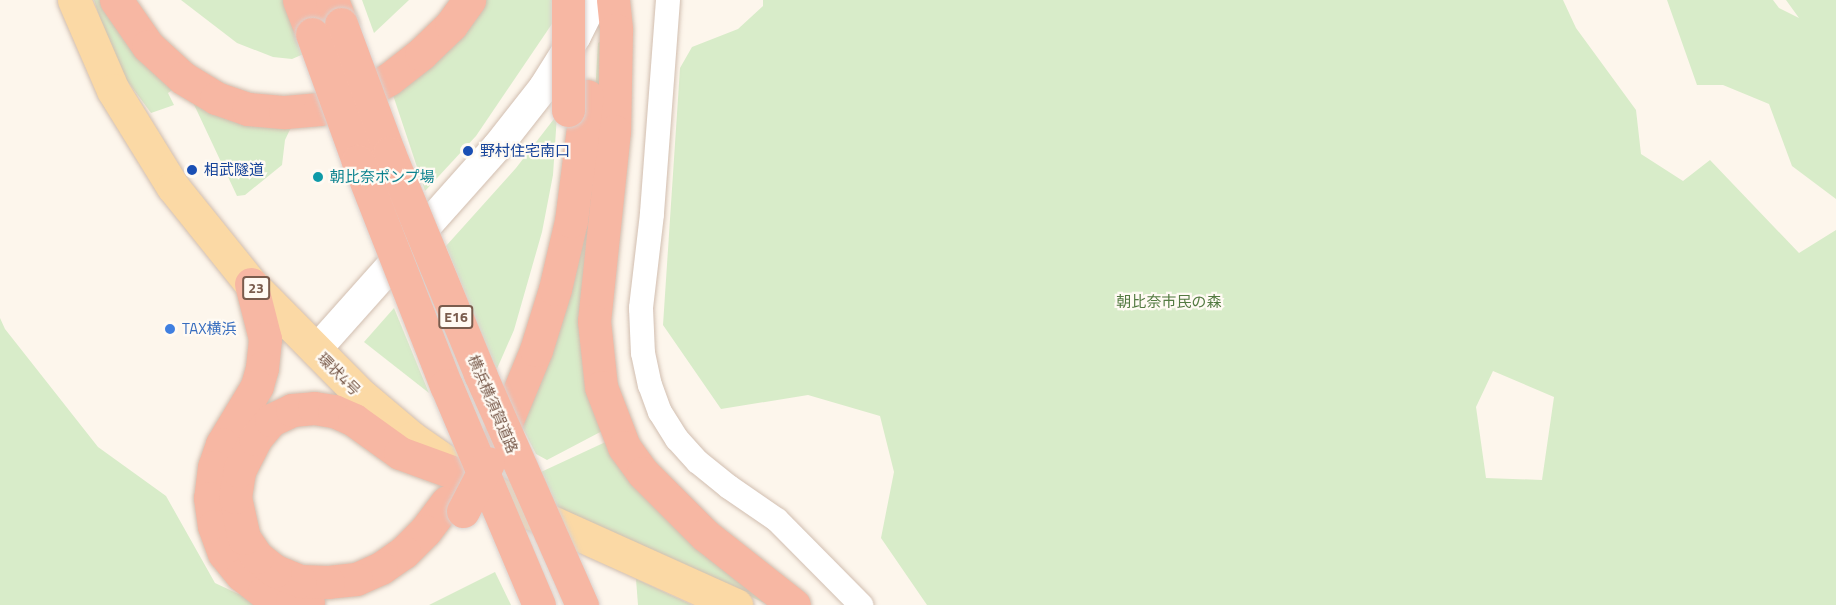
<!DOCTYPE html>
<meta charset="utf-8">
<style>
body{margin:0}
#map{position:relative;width:1836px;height:605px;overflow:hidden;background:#fdf6ec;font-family:"Titillium Web","Noto Sans JP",sans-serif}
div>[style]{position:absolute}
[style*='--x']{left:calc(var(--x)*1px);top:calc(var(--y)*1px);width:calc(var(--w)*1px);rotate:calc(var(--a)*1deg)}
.green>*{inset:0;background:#d8ecc9}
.roads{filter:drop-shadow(0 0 2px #d1beb0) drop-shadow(0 0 2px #d1beb0)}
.minor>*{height:24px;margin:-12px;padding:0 12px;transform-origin:12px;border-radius:12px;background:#fff}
.tertiary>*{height:30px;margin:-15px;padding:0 15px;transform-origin:15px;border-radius:15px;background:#fff}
.primary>*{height:33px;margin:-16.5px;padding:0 16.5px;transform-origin:16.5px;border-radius:16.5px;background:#fbd9a5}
.motorway>*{height:33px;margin:-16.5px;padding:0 16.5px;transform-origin:16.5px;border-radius:16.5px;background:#f7b7a3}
.bridges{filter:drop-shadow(0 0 2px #dad1cd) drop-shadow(0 0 2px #dad1cd)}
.motorway-bridge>*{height:33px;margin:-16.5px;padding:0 16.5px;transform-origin:16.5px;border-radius:16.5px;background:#f7b7a3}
.dots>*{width:16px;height:16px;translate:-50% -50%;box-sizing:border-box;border:3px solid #fffaf3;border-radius:50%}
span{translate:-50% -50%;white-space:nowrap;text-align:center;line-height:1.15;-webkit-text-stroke:4.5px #fffaf3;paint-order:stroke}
.shield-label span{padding:2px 4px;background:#fffaf3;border:2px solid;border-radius:4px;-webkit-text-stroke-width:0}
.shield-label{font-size:14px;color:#7a5c4d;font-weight:700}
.transit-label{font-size:15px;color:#164399}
.left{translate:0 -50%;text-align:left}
.culture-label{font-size:15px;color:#0d838f}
.park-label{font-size:15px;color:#537a41}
.shop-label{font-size:15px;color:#366cbe}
.street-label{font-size:15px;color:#7a5c4d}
</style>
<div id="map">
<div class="green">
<div style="clip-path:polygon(94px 0,106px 0,178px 86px,168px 93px,174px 105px,151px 113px,115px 64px)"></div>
<div style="clip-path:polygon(181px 0,287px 0,306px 53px,292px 59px,273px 57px,237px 43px)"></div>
<div style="clip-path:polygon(362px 0,409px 0,374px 33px)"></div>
<div style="clip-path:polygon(478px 0,557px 0,558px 15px,476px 136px,425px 191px,392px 92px)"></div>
<div style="clip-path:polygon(evenodd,763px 0,1563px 0,1576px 28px,1636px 110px,1641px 154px,1683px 181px,1710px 160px,1799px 253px,1836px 230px,1836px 605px,927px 605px,881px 538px,894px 472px,880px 416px,808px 395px,721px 409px,663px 325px,680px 68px,692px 47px,738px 29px,763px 6px,763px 0,1493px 371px,1554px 397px,1542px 480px,1486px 478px,1476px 407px,1493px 371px)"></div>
<div style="clip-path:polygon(1667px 0,1773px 0,1779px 8px,1799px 18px,1786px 0,1836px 0,1836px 199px,1792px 166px,1769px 104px,1723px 85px,1697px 85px)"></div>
<div style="clip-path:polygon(606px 38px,606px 429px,547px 460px,536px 454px,518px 419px,591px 163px,598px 43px)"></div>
<div style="clip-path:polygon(190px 96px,294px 121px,285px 140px,282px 165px,245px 195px,237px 196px)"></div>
<div style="clip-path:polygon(557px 115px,553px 175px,542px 232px,514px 330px,496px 371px,446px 246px,516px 168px)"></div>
<div style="clip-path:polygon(394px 308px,429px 393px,364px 342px)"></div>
<div style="clip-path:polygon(0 318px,5px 329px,98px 447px,166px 496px,215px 583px,262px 605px,0 605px)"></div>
<div style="clip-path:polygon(612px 439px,769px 605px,556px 507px,541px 472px)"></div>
<div style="clip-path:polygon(495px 572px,511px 605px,429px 605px)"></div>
<div style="clip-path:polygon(636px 579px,692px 605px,638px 605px)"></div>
</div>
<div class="roads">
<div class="minor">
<div style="--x:668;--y:0;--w:215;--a:94.3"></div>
<div style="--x:652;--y:214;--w:95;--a:96.7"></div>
<div style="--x:641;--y:308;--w:45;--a:87.5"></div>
<div style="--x:643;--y:353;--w:33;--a:78"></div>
<div style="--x:650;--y:385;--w:29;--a:70"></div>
<div style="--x:660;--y:412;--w:32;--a:58"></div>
<div style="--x:677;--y:439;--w:31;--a:48"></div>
<div style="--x:698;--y:462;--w:40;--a:39"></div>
<div style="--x:729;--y:487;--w:58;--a:34.5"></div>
<div style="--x:777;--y:520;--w:120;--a:45.3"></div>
</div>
<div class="tertiary">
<div style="--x:316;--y:350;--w:272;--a:-48.3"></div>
<div style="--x:497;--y:147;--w:76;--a:-51.9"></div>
<div style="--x:544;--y:87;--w:60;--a:-57.9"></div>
<div style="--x:576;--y:36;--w:40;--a:-63.4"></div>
</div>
<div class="primary">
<div style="--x:74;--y:0;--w:98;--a:66.6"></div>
<div style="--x:113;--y:90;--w:114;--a:58.3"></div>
<div style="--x:173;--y:187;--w:124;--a:51.2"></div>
<div style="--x:251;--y:284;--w:158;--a:45.3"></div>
<div style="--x:362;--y:396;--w:65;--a:40"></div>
<div style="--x:412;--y:438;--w:72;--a:34.8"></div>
<div style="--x:471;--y:479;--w:38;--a:29"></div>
<div style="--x:504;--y:497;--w:34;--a:30"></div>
<div style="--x:534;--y:514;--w:222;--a:24.3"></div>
</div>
<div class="motorway">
<div style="--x:116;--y:0;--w:56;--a:55.2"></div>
<div style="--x:148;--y:46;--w:47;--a:42.4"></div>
<div style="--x:183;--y:78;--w:39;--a:31"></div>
<div style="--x:216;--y:98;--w:34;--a:19"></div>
<div style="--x:248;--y:109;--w:37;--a:5"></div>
<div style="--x:285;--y:112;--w:35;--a:-5"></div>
<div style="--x:320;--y:109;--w:34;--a:-17"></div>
<div style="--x:353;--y:99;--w:41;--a:-29.1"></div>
<div style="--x:389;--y:79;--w:41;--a:-38"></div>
<div style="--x:421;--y:54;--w:42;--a:-44"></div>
<div style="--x:451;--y:25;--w:31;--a:-54"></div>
<div style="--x:299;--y:0;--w:36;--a:69"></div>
<div style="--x:332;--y:0;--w:26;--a:69"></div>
<div style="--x:613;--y:0;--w:30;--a:84"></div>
<div style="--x:616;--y:30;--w:101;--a:91.1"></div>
<div style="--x:614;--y:131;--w:191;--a:96"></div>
<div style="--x:594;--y:321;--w:66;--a:83.9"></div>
<div style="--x:601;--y:387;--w:64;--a:69"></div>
<div style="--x:624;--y:447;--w:32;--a:54"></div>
<div style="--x:643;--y:473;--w:88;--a:45"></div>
<div style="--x:705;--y:535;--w:113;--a:38.2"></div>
<div style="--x:251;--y:284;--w:57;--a:75.7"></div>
<div style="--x:265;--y:339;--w:29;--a:96"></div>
<div style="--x:262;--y:368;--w:19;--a:106"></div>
<div style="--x:257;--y:386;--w:68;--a:121.1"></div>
<div style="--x:222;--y:444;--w:24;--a:109"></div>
<div style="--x:214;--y:467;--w:31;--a:97"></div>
<div style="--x:210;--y:498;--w:28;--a:82"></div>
<div style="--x:214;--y:526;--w:29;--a:70"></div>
<div style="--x:224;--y:553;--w:28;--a:51"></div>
<div style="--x:242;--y:575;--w:28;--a:38"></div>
<div style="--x:264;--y:592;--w:29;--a:18"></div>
<div style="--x:292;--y:601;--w:16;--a:4"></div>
<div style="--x:496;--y:447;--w:105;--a:-67.6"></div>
<div style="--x:536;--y:350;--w:64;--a:-72.7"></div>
<div style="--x:555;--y:289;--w:70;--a:-76.8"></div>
<div style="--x:571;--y:221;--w:126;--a:-82.7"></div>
<div style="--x:447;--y:502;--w:36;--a:127"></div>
<div style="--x:425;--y:531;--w:30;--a:135"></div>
<div style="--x:404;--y:552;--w:28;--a:145"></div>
<div style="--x:381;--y:568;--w:27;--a:156"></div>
<div style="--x:356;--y:579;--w:28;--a:174"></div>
<div style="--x:328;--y:582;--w:28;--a:-178"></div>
<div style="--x:300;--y:581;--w:27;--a:-158"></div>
<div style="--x:275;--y:571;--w:23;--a:-142"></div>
<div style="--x:257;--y:557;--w:23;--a:-124"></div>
<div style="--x:244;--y:538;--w:42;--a:-102.4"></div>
<div style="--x:235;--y:497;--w:26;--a:-81"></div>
<div style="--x:239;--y:471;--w:36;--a:-63"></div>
<div style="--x:255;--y:439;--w:25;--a:-50"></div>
<div style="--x:271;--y:420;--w:23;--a:-25"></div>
<div style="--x:292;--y:410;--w:22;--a:-5"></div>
<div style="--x:314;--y:408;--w:20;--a:9"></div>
<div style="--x:334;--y:411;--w:22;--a:24"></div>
<div style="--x:354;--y:420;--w:57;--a:35.7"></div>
<div style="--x:400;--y:453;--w:76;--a:20.1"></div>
</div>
</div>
<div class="bridges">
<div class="motorway-bridge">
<div style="--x:341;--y:24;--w:138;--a:69.6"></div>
<div style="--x:389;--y:153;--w:239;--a:67.6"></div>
<div style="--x:480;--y:374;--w:253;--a:66.2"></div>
<div style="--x:312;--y:34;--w:135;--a:70.1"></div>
<div style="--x:358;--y:161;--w:241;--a:68.6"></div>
<div style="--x:446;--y:385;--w:239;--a:67.1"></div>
<div style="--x:568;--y:110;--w:110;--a:-90"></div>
<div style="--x:463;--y:511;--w:54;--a:-62.5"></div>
</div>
</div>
<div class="dots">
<div style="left:468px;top:151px;background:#1a4fb4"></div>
<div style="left:192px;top:170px;background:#1a4fb4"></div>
<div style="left:318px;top:177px;background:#0f9aa8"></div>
<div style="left:170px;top:329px;background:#3f7fe0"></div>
</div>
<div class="shield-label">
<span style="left:256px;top:288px">23</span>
<span style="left:456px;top:317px">E16</span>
</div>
<div class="transit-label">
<span class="left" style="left:480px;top:151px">野村住宅南口</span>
<span class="left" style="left:204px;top:170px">相武隧道</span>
</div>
<div class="culture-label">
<span class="left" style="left:330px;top:177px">朝比奈ポンプ場</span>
</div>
<div class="park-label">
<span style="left:1169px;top:302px">朝比奈市民の森</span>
</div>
<div class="shop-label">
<span class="left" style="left:182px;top:329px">TAX横浜</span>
</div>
<div class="street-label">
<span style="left:339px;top:374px;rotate:45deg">環状4号</span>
<span style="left:493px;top:404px;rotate:67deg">横浜横須賀道路</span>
</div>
</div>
